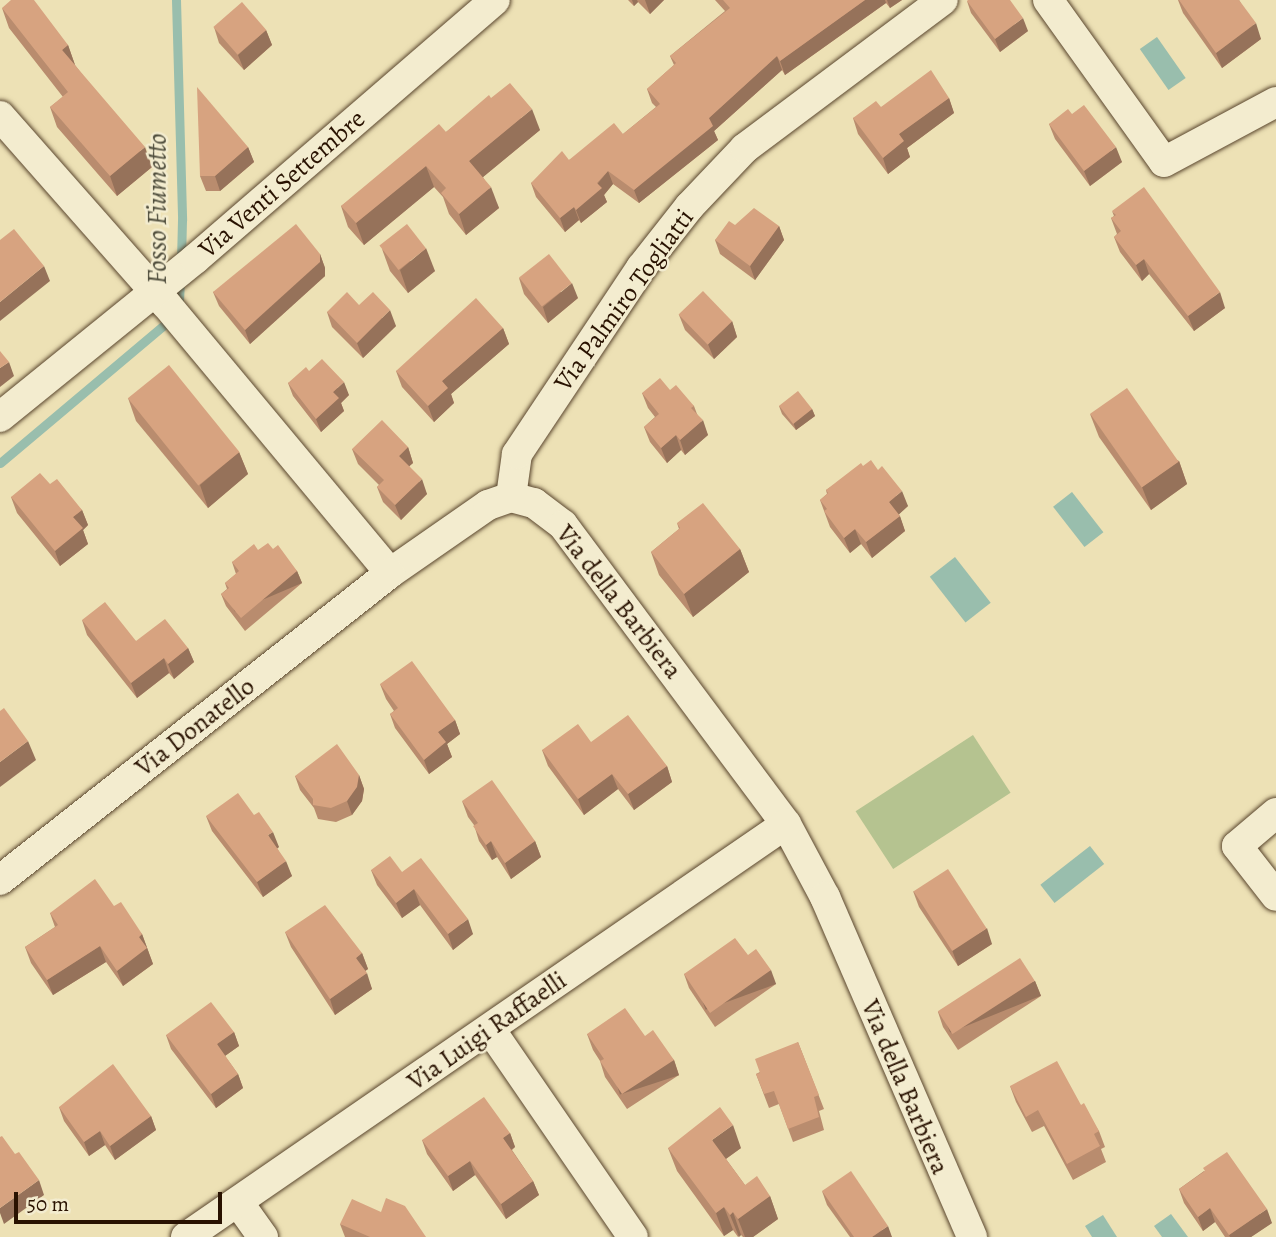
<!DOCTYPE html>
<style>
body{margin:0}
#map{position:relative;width:1276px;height:1237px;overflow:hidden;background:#ede1b5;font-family:Alegreya,serif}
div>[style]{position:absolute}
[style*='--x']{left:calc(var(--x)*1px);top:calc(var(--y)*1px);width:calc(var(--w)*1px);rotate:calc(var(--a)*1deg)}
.green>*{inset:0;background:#b5c390;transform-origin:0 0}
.water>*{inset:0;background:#99bead;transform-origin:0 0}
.stream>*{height:9px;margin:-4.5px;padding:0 4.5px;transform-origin:4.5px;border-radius:4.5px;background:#99bead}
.roads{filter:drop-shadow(0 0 2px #5a462e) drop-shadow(0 0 2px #5a462e)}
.minor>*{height:30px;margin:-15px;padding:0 15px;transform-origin:15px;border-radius:15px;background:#f3eccf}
.wall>*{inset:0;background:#b98c6e}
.shaded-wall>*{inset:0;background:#96725a;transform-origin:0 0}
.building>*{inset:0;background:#d7a380;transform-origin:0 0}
span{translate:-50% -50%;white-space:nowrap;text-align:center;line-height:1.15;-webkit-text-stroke:5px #f3eccf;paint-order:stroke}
.street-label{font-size:26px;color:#291201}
.water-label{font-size:28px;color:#504e3d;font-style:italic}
.scale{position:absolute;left:14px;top:1192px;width:208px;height:32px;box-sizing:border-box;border:4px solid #291201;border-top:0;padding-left:9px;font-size:21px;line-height:24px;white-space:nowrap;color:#291201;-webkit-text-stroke:5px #f3eccf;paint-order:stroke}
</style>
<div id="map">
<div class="green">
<div style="left:973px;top:735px;width:69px;height:140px;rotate:57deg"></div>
</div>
<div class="water">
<div style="left:1157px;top:37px;width:50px;height:21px;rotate:55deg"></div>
<div style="left:1072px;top:492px;width:51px;height:24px;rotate:52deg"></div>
<div style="left:955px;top:557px;width:58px;height:32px;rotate:52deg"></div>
<div style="left:1090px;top:846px;width:23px;height:63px;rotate:52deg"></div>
<div style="clip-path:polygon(1171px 1214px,1188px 1237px,1162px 1237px,1154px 1226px)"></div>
<div style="clip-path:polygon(1103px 1215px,1117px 1237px,1092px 1237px,1085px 1226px)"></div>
</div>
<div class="stream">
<div style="--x:176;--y:0;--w:220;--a:88.4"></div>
<div style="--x:182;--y:220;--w:42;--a:91.4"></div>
<div style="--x:0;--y:463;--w:217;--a:-40.1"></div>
<div style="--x:166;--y:323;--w:26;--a:-61"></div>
<div style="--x:179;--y:300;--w:21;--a:-87"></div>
</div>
<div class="roads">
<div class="minor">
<div style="--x:1048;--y:0;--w:199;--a:54.4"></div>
<div style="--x:1164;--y:162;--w:127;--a:-28.2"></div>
<div style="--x:0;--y:116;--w:251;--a:48.6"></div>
<div style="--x:166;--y:304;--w:350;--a:50.2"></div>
<div style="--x:390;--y:573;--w:119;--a:-34.8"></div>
<div style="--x:488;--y:505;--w:24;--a:-19"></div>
<div style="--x:511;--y:497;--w:24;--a:15"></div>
<div style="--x:534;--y:503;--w:36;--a:37"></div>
<div style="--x:563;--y:525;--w:373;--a:53.3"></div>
<div style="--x:786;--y:824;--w:83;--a:61.9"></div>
<div style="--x:825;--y:897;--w:370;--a:66.6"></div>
<div style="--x:0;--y:417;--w:251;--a:-39"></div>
<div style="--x:195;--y:259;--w:396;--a:-40.8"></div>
<div style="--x:511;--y:497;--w:43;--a:-82.1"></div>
<div style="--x:517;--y:454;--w:224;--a:-56.3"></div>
<div style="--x:641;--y:268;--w:78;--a:-51.8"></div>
<div style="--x:689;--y:207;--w:81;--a:-46.5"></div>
<div style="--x:745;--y:148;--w:247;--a:-36.8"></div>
<div style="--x:1276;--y:813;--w:51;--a:139.8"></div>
<div style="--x:1237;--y:846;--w:63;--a:52"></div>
<div style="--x:0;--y:880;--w:496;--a:-38.2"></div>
<div style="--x:490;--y:1029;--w:252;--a:55.5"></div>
<div style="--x:238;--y:1202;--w:43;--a:54.5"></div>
<div style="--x:186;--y:1237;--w:728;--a:-34.54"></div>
</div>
</div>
<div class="wall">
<div style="clip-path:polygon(628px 0,664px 0,650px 14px,638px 2px,634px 6px)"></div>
<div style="clip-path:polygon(715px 0,902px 0,890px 8px,886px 3px,785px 75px,782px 70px,714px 131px,718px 140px,639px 203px,613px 184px,604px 195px,607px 202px,581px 223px,579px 220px,565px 232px,536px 197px,531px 183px,569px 160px,623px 134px,656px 107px,652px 103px,647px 89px,674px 65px,670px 56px,725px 11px)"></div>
<div style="clip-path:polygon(1178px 0,1239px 0,1261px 39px,1222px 68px,1183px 13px)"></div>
<div style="clip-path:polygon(967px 1px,1028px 31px,1000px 52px,971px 13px)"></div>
<div style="clip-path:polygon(2px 8px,68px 45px,75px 65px,152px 167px,117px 196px,57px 127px,50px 107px,63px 97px,9px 28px)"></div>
<div style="clip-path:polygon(214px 27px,266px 30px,272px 45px,244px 70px,219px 43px)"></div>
<div style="clip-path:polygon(491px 98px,540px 130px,483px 177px,499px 208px,466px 235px,449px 214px,443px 197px,434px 187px,364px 245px,348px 227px,341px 206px,446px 132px)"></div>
<div style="clip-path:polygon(949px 98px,954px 113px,907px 148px,910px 157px,888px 174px,858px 134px,853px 118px,881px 107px)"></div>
<div style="clip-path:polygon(1072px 114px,1122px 162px,1090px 186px,1055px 139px,1049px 124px)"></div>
<div style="clip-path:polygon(248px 147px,254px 162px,220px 191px,206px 191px,200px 176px)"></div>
<div style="clip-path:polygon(1112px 211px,1225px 308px,1194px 331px,1149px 274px,1142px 281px,1120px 252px,1114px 237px,1117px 234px,1111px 218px,1114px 216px)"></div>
<div style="clip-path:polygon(735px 225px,779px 226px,784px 240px,755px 280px,720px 254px,715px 240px)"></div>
<div style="clip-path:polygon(382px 249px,435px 271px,408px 293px,390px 271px)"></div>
<div style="clip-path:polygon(320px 254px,325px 268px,325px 276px,250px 344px,219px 306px,213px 292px)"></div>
<div style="clip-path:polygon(519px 278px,578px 298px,548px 323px,524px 294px)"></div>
<div style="clip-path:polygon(359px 305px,396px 326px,363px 358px,332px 327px,327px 312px)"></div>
<div style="clip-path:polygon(679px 315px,732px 321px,737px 337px,714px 359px,685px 330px)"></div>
<div style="clip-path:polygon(503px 328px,509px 344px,451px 394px,454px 403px,434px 422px,402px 387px,396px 371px)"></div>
<div style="clip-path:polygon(309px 371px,349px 395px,341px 403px,344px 411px,321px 432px,293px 396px,288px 383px)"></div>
<div style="clip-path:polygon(670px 390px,694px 406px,697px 414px,708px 435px,685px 455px,681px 450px,667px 463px,650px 442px,644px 427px,655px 417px,648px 408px,642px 393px)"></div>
<div style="clip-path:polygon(128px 398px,239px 452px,248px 474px,208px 508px,136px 421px)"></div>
<div style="clip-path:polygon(779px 406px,812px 409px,815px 416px,796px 430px,782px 414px)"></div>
<div style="clip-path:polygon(1090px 414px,1179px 461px,1187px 484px,1151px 510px,1099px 437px)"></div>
<div style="clip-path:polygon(408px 447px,413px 463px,409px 466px,427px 494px,401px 520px,383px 502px,377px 487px,379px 485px,358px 464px,352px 449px)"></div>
<div style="clip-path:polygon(863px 466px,908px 506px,899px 514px,905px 531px,872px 558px,861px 544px,850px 553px,830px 527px,820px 500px,827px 494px,826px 490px)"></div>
<div style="clip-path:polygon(50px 484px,82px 510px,88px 525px,83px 530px,88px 544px,60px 566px,17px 513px,11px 497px)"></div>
<div style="clip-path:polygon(677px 523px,740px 549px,749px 572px,693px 617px,659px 575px,651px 552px,679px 529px)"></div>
<div style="clip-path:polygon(273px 549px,297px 571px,302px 583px,245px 631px,226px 606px,221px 594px,227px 589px,225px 583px,236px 574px,232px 562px,258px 550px)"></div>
<div style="clip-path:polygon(82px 620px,136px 641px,188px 648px,194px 662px,174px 679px,169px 673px,137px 698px,87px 635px)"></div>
<div style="clip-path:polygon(380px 684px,455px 720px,460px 734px,447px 744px,452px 757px,429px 774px,395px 728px,390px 714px,394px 711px,386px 699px)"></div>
<div style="clip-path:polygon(591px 742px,667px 766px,672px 782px,634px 810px,618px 789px,584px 815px,548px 766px,542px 750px)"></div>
<div style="clip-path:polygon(359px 775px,364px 789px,362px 801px,352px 815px,336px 822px,318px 819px,314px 808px,300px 790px,295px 776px)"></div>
<div style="clip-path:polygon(462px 801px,535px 841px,541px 857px,511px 879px,497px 857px,492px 860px,479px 841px,474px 825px,468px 817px)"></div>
<div style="clip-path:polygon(206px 816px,279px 847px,277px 848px,292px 876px,263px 897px,212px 831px)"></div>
<div style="clip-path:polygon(371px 870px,402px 872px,473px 934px,453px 950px,420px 905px,402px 918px,377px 885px)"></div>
<div style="clip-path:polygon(913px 891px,992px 944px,958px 966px,919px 907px)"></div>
<div style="clip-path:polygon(114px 906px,142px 934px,153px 964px,123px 986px,106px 962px,53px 995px,31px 963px,25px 947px,55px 927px,50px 913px)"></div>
<div style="clip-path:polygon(285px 932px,362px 953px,368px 969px,365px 971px,372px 989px,335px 1015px,291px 947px)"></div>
<div style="clip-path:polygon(748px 955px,776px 984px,715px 1027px,689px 988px,684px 974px)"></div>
<div style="clip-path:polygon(1035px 981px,1041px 996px,958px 1050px,943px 1027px,938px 1012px)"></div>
<div style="clip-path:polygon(234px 1032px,239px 1046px,225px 1056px,238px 1074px,243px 1088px,216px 1108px,171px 1049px,166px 1035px)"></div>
<div style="clip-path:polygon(587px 1034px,645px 1036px,674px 1060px,679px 1075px,627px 1109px,605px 1077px,600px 1061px,593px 1050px)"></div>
<div style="clip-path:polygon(798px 1042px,824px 1109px,819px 1111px,824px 1130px,793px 1142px,779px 1104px,769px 1108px,756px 1074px,760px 1072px)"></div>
<div style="clip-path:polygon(1010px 1086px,1081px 1105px,1099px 1131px,1105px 1147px,1101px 1149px,1106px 1162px,1073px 1180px,1044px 1126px,1032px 1132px,1016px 1102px)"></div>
<div style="clip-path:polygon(59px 1107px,151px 1116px,156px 1130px,115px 1160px,105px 1145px,89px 1156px,64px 1121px)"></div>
<div style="clip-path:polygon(510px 1133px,515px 1147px,512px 1150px,533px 1181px,539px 1195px,506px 1219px,475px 1175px,453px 1191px,427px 1154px,422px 1140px)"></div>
<div style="clip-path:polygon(668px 1148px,741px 1148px,726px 1159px,745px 1185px,770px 1196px,778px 1219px,753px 1237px,743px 1237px,741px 1235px,738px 1237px,733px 1230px,724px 1236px,677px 1171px)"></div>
<div style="clip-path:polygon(1204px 1171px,1272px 1223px,1251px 1237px,1225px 1237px,1215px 1222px,1203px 1231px,1184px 1203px,1179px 1189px)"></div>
<div style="clip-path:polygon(822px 1191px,892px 1237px,850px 1237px,827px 1205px)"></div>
<div style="clip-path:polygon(340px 1224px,426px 1237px,345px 1237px)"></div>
</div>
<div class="shaded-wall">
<div style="clip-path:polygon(632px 0,637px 0,638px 2px,634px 6px)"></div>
<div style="clip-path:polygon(645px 0,664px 0,650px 14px)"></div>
<div style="clip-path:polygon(865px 0,885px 0,886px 3px,785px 75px,780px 61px)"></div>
<div style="clip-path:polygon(887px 0,902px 0,890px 8px)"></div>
<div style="clip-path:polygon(1023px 18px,1028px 31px,1000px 52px,995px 39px)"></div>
<div style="clip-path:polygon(1256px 23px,1261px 39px,1222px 68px,1216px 53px)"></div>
<div style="clip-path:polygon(266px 30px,272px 45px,244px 70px,238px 55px)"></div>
<div style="clip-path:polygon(68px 45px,75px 65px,62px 50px)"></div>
<div style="clip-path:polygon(777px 56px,782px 70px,714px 131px,718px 140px,639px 203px,634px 190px,709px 118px)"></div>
<div style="clip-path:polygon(949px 98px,954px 113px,907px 148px,910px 157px,888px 174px,883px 158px,899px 134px)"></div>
<div style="clip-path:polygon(532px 109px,540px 130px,477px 182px,469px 161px)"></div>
<div style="clip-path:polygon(145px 147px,152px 167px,117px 196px,110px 176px)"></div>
<div style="clip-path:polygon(248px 147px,254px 162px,220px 191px,215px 176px)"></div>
<div style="clip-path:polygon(1116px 147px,1122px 162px,1090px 186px,1084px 171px)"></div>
<div style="clip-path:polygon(426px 166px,434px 187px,364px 245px,356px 223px)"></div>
<div style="clip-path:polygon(608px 171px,613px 184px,604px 195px,607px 202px,581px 223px,576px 210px)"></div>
<div style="clip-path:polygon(491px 187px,499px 208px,466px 235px,459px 214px)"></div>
<div style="clip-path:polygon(574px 207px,579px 220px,565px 232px,560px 218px)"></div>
<div style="clip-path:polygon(779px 226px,784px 240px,755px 280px,750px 266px)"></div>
<div style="clip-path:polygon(426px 248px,435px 271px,408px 293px,400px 270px)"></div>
<div style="clip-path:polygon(320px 254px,325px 268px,325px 276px,250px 344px,245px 330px)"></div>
<div style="clip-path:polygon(1144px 259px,1149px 274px,1142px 281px,1136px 265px)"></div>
<div style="clip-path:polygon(44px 266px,50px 281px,0 321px,0 302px)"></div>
<div style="clip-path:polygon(572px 283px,578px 298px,548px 323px,543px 307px)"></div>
<div style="clip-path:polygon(1220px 292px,1225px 308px,1194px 331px,1188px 316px)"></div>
<div style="clip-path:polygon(390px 310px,396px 326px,363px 358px,357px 343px)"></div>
<div style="clip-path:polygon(732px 321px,737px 337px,714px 359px,708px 344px)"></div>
<div style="clip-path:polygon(503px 328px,509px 344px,451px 394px,454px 403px,434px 422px,428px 406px,442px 381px)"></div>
<div style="clip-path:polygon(9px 362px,14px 376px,0 387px,0 368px)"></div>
<div style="clip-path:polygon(344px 382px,349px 395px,341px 403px,344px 411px,321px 432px,316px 419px,333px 392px)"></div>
<div style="clip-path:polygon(812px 409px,815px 416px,796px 430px,793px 422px)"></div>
<div style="clip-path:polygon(703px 420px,708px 435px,685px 455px,680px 440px)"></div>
<div style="clip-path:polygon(676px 435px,681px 450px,667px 463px,661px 448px)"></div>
<div style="clip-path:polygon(408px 447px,413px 463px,404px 471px,399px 456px)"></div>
<div style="clip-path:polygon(239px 452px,248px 474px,208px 508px,200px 485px)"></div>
<div style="clip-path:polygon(1179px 461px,1187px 484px,1151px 510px,1142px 487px)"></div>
<div style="clip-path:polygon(422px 479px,427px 494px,401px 520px,395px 505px)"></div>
<div style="clip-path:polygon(902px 491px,908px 506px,895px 518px,889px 502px)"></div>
<div style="clip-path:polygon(82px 510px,88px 525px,83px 530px,88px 544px,60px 566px,55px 551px,73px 517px)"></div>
<div style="clip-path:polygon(900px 516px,905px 531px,872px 558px,866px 542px)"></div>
<div style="clip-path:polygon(855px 529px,861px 544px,850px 553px,844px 538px)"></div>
<div style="clip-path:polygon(740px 549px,749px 572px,693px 617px,684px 594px)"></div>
<div style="left:297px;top:571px;width:13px;height:73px;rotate:67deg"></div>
<div style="clip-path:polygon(188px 648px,194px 662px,174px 679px,168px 664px)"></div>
<div style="clip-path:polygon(164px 658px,169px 673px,137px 698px,131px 683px)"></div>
<div style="clip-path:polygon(455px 720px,460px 734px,447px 744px,452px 757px,429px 774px,424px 760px,438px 732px)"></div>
<div style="clip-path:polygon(28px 741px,36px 760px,0 787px,0 762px)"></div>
<div style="clip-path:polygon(667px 766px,672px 782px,634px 810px,628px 794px)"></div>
<div style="clip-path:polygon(612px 774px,618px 789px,584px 815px,578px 799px)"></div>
<div style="clip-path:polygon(359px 775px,364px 789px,362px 801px,352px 815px,347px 801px)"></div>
<div style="clip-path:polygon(273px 832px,279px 847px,274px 851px,268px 835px)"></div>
<div style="clip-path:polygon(491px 841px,497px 857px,492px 860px,486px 845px)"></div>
<div style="clip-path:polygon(535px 841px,541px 857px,511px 879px,505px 863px)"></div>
<div style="clip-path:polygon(286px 861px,292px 876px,263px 897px,257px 882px)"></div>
<div style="clip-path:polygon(414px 889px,420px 905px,402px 918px,396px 903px)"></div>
<div style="clip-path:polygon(468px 919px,473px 934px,453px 950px,448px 934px)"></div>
<div style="clip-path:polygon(987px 928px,992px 944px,958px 966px,952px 950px)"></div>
<div style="clip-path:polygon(142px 934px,153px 964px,123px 986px,117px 971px,139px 937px)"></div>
<div style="clip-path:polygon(100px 946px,106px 962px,53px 995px,47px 980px)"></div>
<div style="clip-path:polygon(362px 953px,368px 969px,361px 974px,356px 958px)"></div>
<div style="left:771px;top:970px;width:15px;height:75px;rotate:70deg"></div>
<div style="clip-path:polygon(367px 973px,372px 989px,335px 1015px,330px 999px)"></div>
<div style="left:1035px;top:981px;width:16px;height:98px;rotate:68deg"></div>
<div style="clip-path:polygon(234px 1032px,239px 1046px,222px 1058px,217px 1044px)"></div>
<div style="left:674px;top:1060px;width:16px;height:62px;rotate:72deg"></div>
<div style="clip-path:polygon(238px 1074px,243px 1088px,216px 1108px,211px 1094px)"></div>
<div style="clip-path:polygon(151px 1116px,156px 1130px,115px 1160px,110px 1146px)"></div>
<div style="clip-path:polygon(733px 1125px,741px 1148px,720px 1163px,712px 1140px)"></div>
<div style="clip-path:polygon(100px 1131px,105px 1145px,89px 1156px,84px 1142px)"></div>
<div style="clip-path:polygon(510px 1133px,515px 1147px,508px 1152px,503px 1138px)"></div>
<div style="clip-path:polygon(470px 1161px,475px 1175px,453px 1191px,448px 1176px)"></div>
<div style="clip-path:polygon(39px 1180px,44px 1195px,4px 1224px,0 1213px,0 1208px)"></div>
<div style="clip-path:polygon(533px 1181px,539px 1195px,506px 1219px,501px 1204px)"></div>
<div style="clip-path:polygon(770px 1196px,778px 1219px,753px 1237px,745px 1237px,738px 1219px)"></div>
<div style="clip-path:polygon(724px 1207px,733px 1230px,724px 1236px,716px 1213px)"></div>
<div style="clip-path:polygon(1210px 1208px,1215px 1222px,1203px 1231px,1198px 1217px)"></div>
<div style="clip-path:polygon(1267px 1209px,1272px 1223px,1251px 1237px,1230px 1237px,1229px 1235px)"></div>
<div style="clip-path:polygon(733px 1212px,741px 1235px,739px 1237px,730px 1215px)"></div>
<div style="clip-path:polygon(888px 1226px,892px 1237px,872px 1237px)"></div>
</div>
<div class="building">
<div style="clip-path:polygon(11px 0,34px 0,68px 45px,62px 50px,145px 147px,110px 176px,50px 107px,68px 92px,2px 8px)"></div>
<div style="clip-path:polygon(723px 0,865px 0,780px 61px,777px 56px,709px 118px,713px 126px,634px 190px,608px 171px,597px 183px,602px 188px,576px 210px,574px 207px,560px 218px,531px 183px,562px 151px,569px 160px,614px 123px,623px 134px,660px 104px,647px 89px,676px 63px,670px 56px,730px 8px)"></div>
<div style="clip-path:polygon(968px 0,1010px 0,1023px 18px,995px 39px,967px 1px)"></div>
<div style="clip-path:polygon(1179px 0,1239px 0,1256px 23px,1216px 53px)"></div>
<div style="left:242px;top:2px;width:37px;height:38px;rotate:49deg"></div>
<div style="clip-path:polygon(931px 70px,949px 98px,899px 134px,904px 141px,883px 158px,853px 118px,876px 101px,881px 107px)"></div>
<div style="clip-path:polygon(510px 83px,532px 109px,469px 161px,491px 187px,459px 214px,441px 193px,446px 188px,426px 166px,356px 223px,341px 206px,439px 124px,446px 132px,489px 95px,491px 98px)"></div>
<div style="clip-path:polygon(197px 87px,248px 147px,215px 176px,200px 176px)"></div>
<div style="clip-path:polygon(1084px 105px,1116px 147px,1084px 171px,1049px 124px,1068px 109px,1072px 114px)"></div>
<div style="clip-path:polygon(1144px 187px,1220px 292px,1188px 316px,1144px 259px,1136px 265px,1114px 237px,1121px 231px,1111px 218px,1116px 215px,1112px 211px)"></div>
<div style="clip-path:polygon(754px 208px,779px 226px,750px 266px,715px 240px,729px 221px,735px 225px)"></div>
<div style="clip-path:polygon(296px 224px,320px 254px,320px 262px,245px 330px,213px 292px)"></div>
<div style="left:407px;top:224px;width:31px;height:35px;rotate:52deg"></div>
<div style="clip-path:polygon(14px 229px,44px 266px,0 302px,0 240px)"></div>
<div style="left:549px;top:254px;width:37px;height:38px;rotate:52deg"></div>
<div style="left:703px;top:291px;width:42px;height:34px;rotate:46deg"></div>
<div style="clip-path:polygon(347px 292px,359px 305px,373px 292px,390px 310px,357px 343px,327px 312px)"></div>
<div style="clip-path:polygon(476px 298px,503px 328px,442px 381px,448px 388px,428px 406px,396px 371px)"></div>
<div style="clip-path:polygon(0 351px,9px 362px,0 368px)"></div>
<div style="clip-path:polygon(322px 359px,344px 382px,333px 392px,339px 398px,316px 419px,288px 383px,306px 367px,309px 371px)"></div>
<div style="left:169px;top:365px;width:112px;height:53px;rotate:51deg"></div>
<div style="clip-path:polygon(660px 378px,670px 390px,676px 385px,694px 406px,691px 408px,703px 420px,680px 440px,676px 435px,661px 448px,644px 427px,659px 414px,642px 393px)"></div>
<div style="left:1127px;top:388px;width:90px;height:45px;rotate:55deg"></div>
<div style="left:798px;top:391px;width:23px;height:24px;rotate:52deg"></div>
<div style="clip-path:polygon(382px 420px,408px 447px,399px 456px,422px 479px,395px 505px,377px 487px,384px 480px,352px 449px)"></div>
<div style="clip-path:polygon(871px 460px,878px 470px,882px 466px,902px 491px,889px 502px,900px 516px,866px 542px,855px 529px,844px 538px,824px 511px,827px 509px,820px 500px,828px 493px,826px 490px,861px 463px,863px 466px)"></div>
<div style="clip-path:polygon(40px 473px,50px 484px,57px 479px,82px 510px,73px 517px,83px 528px,55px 551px,11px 497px)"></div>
<div style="clip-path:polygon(703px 503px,740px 549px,684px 594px,651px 552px,680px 528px,677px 523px)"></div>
<div style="clip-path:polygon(268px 543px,273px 549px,278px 545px,297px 571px,241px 618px,221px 594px,229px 588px,225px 583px,239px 571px,232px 562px,254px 544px,258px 550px)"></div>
<div style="clip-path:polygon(105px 602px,136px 641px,165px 619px,188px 648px,168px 664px,164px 658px,131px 683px,82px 620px)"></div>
<div style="clip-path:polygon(412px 661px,455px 720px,438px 732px,446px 742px,424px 760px,390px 714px,398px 708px,380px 684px)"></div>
<div style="clip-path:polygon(4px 708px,28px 741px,0 762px,0 711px)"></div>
<div style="clip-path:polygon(628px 715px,667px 766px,628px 794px,612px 774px,578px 799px,542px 750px,578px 724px,591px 742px)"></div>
<div style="clip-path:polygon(337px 744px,359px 775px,357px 787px,347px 801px,331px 808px,313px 805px,313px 799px,295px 776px)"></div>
<div style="clip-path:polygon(492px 780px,535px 841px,505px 863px,491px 841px,486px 845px,473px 826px,478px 823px,462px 801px)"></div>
<div style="clip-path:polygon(238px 793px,254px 815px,259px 812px,273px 832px,268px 835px,286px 861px,257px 882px,206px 816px)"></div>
<div style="clip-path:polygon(390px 856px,402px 872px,421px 858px,468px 919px,448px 934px,414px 889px,396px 903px,371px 870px)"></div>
<div style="left:948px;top:869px;width:71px;height:41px;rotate:57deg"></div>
<div style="clip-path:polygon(95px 879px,114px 906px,121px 902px,142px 934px,139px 937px,147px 948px,117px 971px,100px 946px,47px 980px,25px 947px,58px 925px,50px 913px)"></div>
<div style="clip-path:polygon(325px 905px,362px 953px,356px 958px,367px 973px,330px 999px,285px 932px)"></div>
<div style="clip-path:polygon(735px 938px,748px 955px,756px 949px,771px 970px,710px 1013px,684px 974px)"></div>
<div style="left:1020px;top:958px;width:27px;height:98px;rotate:57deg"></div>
<div style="clip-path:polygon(211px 1002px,234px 1032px,217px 1044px,238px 1074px,211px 1094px,166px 1035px)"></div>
<div style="clip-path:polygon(625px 1008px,645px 1036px,653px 1030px,674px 1060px,622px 1094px,600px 1061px,604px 1059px,587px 1034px)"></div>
<div style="clip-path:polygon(798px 1042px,819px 1095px,814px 1097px,819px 1117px,788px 1129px,774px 1091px,764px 1094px,756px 1074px,760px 1073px,755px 1059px)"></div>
<div style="clip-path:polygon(1057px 1061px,1081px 1105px,1084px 1103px,1099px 1131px,1094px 1134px,1100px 1146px,1067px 1164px,1038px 1110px,1026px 1117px,1010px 1086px)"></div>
<div style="clip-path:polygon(113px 1064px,151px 1116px,110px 1146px,100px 1131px,84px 1142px,59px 1107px)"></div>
<div style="clip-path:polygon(484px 1097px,510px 1133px,503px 1138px,533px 1181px,501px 1204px,470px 1161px,448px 1176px,422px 1140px)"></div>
<div style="clip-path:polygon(720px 1107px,733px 1125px,712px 1140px,745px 1185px,757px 1176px,770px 1196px,738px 1219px,733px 1212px,730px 1215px,724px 1207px,716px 1213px,668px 1148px)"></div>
<div style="clip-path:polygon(2px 1136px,15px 1154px,19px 1152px,39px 1180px,0 1208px,0 1137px)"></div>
<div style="clip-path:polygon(1227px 1152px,1267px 1209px,1229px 1235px,1210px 1208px,1198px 1217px,1179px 1189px,1205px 1171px,1203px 1168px)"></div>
<div style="clip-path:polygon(851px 1171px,888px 1226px,872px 1237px,854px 1237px,822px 1191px)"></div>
<div style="clip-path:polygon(386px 1198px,405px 1206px,426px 1237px,370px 1237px,340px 1224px,352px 1199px,381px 1212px)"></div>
</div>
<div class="street-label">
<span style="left:282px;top:184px;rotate:-41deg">Via Venti Settembre</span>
<span style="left:624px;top:300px;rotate:-54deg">Via Palmiro Togliatti</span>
<span style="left:619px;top:602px;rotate:52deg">Via della Barbiera</span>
<span style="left:195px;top:727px;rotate:-38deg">Via Donatello</span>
<span style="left:487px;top:1031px;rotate:-35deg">Via Luigi Raffaelli</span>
<span style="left:905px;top:1087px;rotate:67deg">Via della Barbiera</span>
</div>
<div class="water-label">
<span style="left:157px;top:209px;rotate:-90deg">Fosso Fiumetto</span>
</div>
<div class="scale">50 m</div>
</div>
